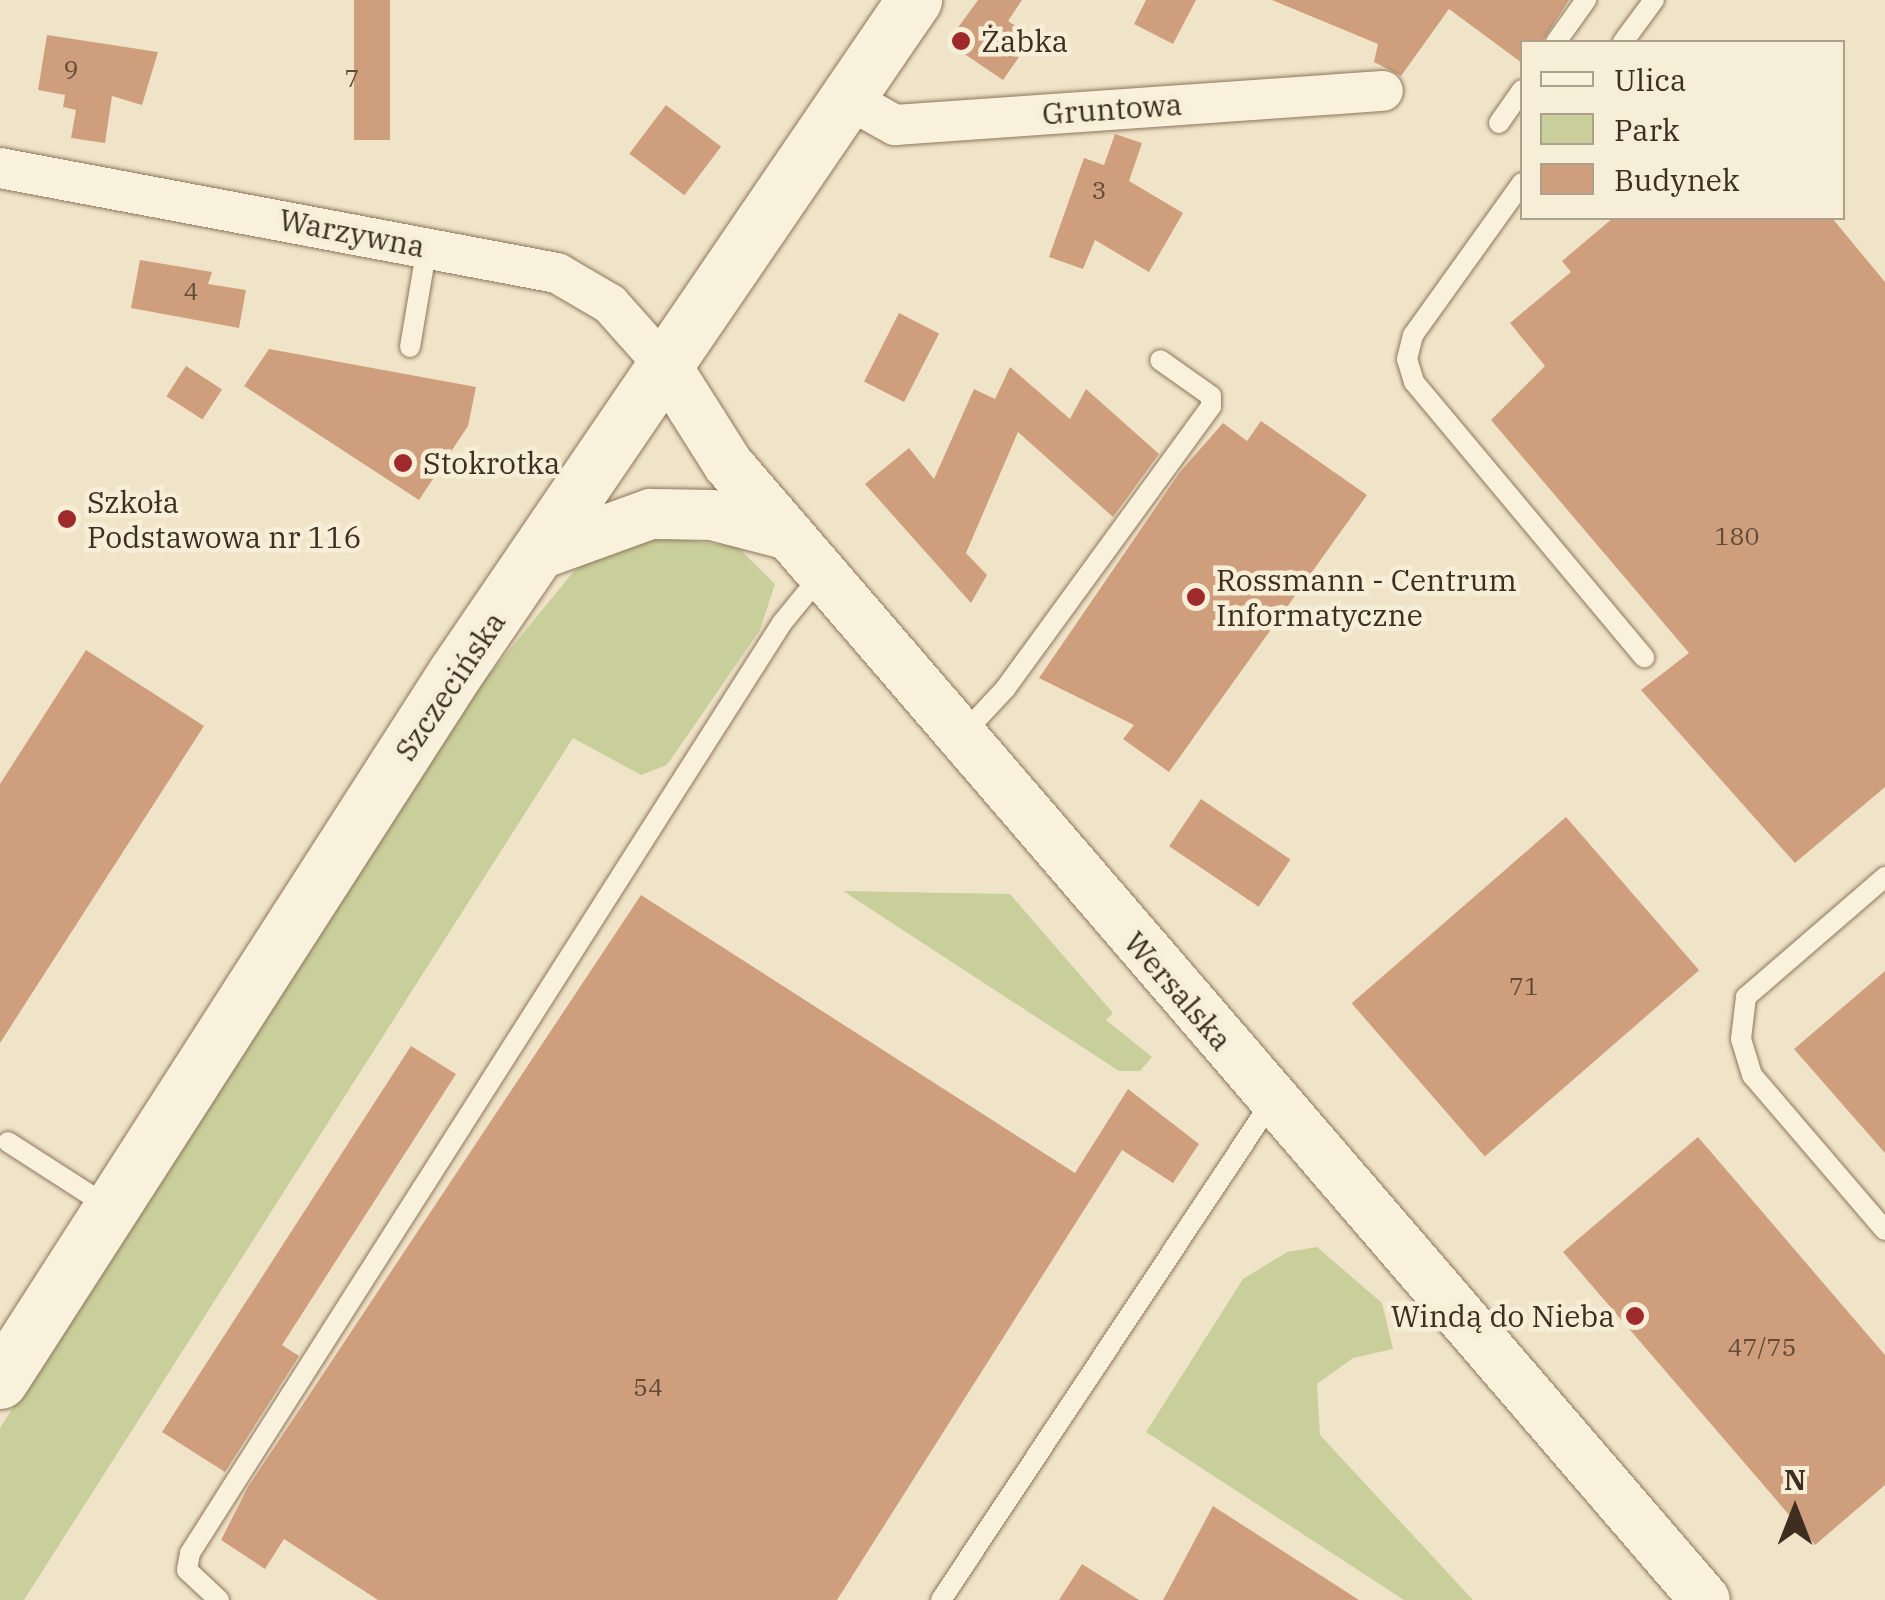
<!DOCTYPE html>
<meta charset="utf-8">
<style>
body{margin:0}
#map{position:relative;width:1885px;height:1600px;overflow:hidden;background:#f0e4c8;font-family:"IBM Plex Serif",serif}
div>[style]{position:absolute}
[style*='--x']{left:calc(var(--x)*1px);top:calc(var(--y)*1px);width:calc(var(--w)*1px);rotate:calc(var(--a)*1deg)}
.green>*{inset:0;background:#c9cf9b}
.building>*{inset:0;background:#cf9f7d;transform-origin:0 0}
.roads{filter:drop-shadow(0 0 2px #8d765c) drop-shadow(0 0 2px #8d765c)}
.service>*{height:20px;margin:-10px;padding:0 10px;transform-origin:10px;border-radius:10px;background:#faf1dc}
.minor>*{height:40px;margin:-20px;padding:0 20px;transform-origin:20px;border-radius:20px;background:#faf1dc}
.tertiary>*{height:50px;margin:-25px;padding:0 25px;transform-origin:25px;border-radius:25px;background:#faf1dc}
.secondary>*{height:55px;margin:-27.5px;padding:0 27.5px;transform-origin:27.5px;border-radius:27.5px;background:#faf1dc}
.dots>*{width:28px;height:28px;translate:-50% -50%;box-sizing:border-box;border:5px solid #f7eed8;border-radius:50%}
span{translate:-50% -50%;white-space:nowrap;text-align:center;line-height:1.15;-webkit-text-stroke:9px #f7eed8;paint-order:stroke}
.number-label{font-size:25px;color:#624a37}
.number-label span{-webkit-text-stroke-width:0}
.poi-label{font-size:30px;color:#3d2e20}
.left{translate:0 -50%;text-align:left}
.right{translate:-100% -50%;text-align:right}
.street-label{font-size:30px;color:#3d2e20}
.legend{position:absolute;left:1520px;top:40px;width:325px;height:180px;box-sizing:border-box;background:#f7eed8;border:2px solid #ada18e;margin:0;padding:12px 18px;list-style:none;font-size:30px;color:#3d2e20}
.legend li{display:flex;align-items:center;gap:20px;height:50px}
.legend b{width:50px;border:2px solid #ada18e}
.north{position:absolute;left:1745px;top:1460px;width:100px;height:100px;-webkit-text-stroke:8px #f7eed8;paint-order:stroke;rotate:0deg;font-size:28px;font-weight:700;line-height:40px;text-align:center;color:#3d2e20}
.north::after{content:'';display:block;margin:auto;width:35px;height:45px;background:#3d2e20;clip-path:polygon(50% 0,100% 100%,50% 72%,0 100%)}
</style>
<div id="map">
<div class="green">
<div style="clip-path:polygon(656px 536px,738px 547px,775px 584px,760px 630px,667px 765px,641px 775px,573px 738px,24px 1600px,0 1600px,0 1428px,455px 716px,574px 571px,602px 549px)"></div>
<div style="clip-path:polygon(843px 891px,1010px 894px,1113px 1013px,1106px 1020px,1152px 1057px,1140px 1071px,1119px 1071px)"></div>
<div style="clip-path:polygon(1317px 1247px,1382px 1303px,1393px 1349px,1353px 1358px,1317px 1384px,1320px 1435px,1473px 1600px,1404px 1600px,1146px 1432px,1243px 1279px,1287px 1252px)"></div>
</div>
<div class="building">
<div style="left:354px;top:0;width:36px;height:140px"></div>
<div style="clip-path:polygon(978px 0,1022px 0,1008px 21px,1033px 37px,1003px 80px,957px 49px,954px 33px)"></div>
<div style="clip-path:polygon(1146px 0,1196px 0,1173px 44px,1134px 24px)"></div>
<div style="clip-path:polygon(1272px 0,1569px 0,1542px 42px,1522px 42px,1522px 63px,1449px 9px,1401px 76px,1374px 62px,1378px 44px)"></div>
<div style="clip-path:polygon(47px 35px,158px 52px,142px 105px,112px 96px,105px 143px,71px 138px,76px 110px,63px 107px,65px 95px,38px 90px)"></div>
<div style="left:666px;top:105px;width:69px;height:61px;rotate:37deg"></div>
<div style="clip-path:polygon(1115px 134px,1142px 143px,1129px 181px,1183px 213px,1149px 272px,1095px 240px,1083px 269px,1049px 257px,1084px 158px,1104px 165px)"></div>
<div style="clip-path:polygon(1613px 218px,1832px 218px,1885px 282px,1885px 787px,1795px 863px,1641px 690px,1689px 653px,1491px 420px,1545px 366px,1510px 323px,1571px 272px,1562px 261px)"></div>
<div style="clip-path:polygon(140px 260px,212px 272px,208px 284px,246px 290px,239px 328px,131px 308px)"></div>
<div style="left:899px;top:313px;width:45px;height:77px;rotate:27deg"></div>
<div style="clip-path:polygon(269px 349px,476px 387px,468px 426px,419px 500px,244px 386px)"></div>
<div style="left:186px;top:366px;width:43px;height:36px;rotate:33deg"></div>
<div style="clip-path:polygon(1010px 367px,1070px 419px,1086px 389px,1159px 454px,1113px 517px,1018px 432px,966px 553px,987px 575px,971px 603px,865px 484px,909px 448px,934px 479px,974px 389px,995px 399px)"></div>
<div style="clip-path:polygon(1261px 421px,1367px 495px,1169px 772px,1123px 739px,1134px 725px,1039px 678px,1180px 472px,1223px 423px,1247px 441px)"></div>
<div style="clip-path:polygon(86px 650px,204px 726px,0 1043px,0 784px)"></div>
<div style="left:1201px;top:799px;width:108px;height:57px;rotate:34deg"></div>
<div style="left:1566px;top:817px;width:203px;height:284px;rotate:49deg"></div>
<div style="clip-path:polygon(641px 895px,1075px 1173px,1128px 1089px,1199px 1144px,1173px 1183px,1122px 1150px,837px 1600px,378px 1600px,284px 1539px,265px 1569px,221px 1540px,248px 1487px)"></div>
<div style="clip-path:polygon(1885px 971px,1885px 1153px,1794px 1049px)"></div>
<div style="clip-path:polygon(411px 1046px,456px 1074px,282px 1345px,299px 1356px,225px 1472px,162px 1432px)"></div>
<div style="clip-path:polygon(1698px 1137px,1885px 1355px,1885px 1485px,1815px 1545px,1563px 1252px)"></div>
<div style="clip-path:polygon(1213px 1506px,1359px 1600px,1163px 1600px)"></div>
<div style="clip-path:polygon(1082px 1564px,1139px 1600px,1059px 1600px)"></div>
</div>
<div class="roads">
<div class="service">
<div style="--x:1556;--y:42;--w:52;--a:-54.5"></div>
<div style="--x:1623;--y:42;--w:52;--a:-53.6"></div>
<div style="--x:1499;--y:123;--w:40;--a:-55.1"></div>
<div style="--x:1522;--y:183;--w:187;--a:125.6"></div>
<div style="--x:1413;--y:335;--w:25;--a:104"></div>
<div style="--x:1407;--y:359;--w:24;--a:73"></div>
<div style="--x:1414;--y:382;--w:359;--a:50.1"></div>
<div style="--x:410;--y:347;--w:101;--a:-80.4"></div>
<div style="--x:962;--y:735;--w:63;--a:-46.9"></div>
<div style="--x:1005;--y:689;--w:350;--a:-53.9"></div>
<div style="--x:1211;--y:406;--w:10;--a:-90"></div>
<div style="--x:1211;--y:396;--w:62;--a:-144.8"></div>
<div style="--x:1885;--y:877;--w:184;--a:139.2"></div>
<div style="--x:1746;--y:997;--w:42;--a:96.8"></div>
<div style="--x:1741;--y:1039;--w:38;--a:73"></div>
<div style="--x:1752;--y:1075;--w:204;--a:49.4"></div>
<div style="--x:8;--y:1142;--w:120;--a:32.8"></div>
<div style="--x:219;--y:1600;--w:44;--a:-136.8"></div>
<div style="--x:187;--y:1570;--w:17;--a:-80"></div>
<div style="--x:190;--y:1553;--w:1102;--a:-57.52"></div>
<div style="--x:782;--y:623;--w:63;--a:-50.8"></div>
<div style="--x:941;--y:1600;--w:599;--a:-56.44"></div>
</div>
<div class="minor">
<div style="--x:848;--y:99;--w:54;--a:29"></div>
<div style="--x:895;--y:125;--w:489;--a:-4"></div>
<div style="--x:0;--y:168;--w:567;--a:10.68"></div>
<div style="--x:557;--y:273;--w:61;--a:30.3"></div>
<div style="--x:610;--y:304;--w:87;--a:48.3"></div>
</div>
<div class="tertiary">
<div style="--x:668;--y:369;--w:112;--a:57.7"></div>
<div style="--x:728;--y:464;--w:1498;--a:49.3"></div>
<div style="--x:543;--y:553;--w:115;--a:-19.9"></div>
<div style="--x:651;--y:514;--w:61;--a:0.9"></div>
<div style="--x:712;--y:515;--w:80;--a:14.6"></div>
</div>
<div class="secondary">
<div style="--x:0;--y:1381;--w:842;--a:-57.27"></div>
<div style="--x:455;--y:673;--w:815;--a:-55.71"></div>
</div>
</div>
<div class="dots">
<div style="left:961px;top:41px;background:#9e2a2b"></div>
<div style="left:403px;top:463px;background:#9e2a2b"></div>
<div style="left:67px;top:519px;background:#9e2a2b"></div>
<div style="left:1196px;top:597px;background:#9e2a2b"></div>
<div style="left:1635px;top:1316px;background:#9e2a2b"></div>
</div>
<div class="number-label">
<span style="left:71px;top:69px">9</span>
<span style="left:352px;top:78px">7</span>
<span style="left:1099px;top:190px">3</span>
<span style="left:191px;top:291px">4</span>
<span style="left:1737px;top:536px">180</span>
<span style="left:1524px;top:986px">71</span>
<span style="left:1762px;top:1347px">47/75</span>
<span style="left:648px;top:1387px">54</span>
</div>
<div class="poi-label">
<span class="left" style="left:981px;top:41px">Żabka</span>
<span class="left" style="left:423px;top:463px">Stokrotka</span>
<span class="left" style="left:87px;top:519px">Szkoła<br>Podstawowa nr 116</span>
<span class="left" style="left:1216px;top:597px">Rossmann - Centrum<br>Informatyczne</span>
<span class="right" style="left:1615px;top:1316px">Windą do Nieba</span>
</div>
<div class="street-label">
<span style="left:1112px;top:109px;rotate:-4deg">Gruntowa</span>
<span style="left:352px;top:233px;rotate:11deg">Warzywna</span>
<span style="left:450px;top:686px;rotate:-56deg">Szczecińska</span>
<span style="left:1178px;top:991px;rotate:49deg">Wersalska</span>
</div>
<ul class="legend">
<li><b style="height:12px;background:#faf1dc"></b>Ulica</li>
<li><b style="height:28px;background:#c9cf9b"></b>Park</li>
<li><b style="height:28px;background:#cf9f7d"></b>Budynek</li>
</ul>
<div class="north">N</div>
</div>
